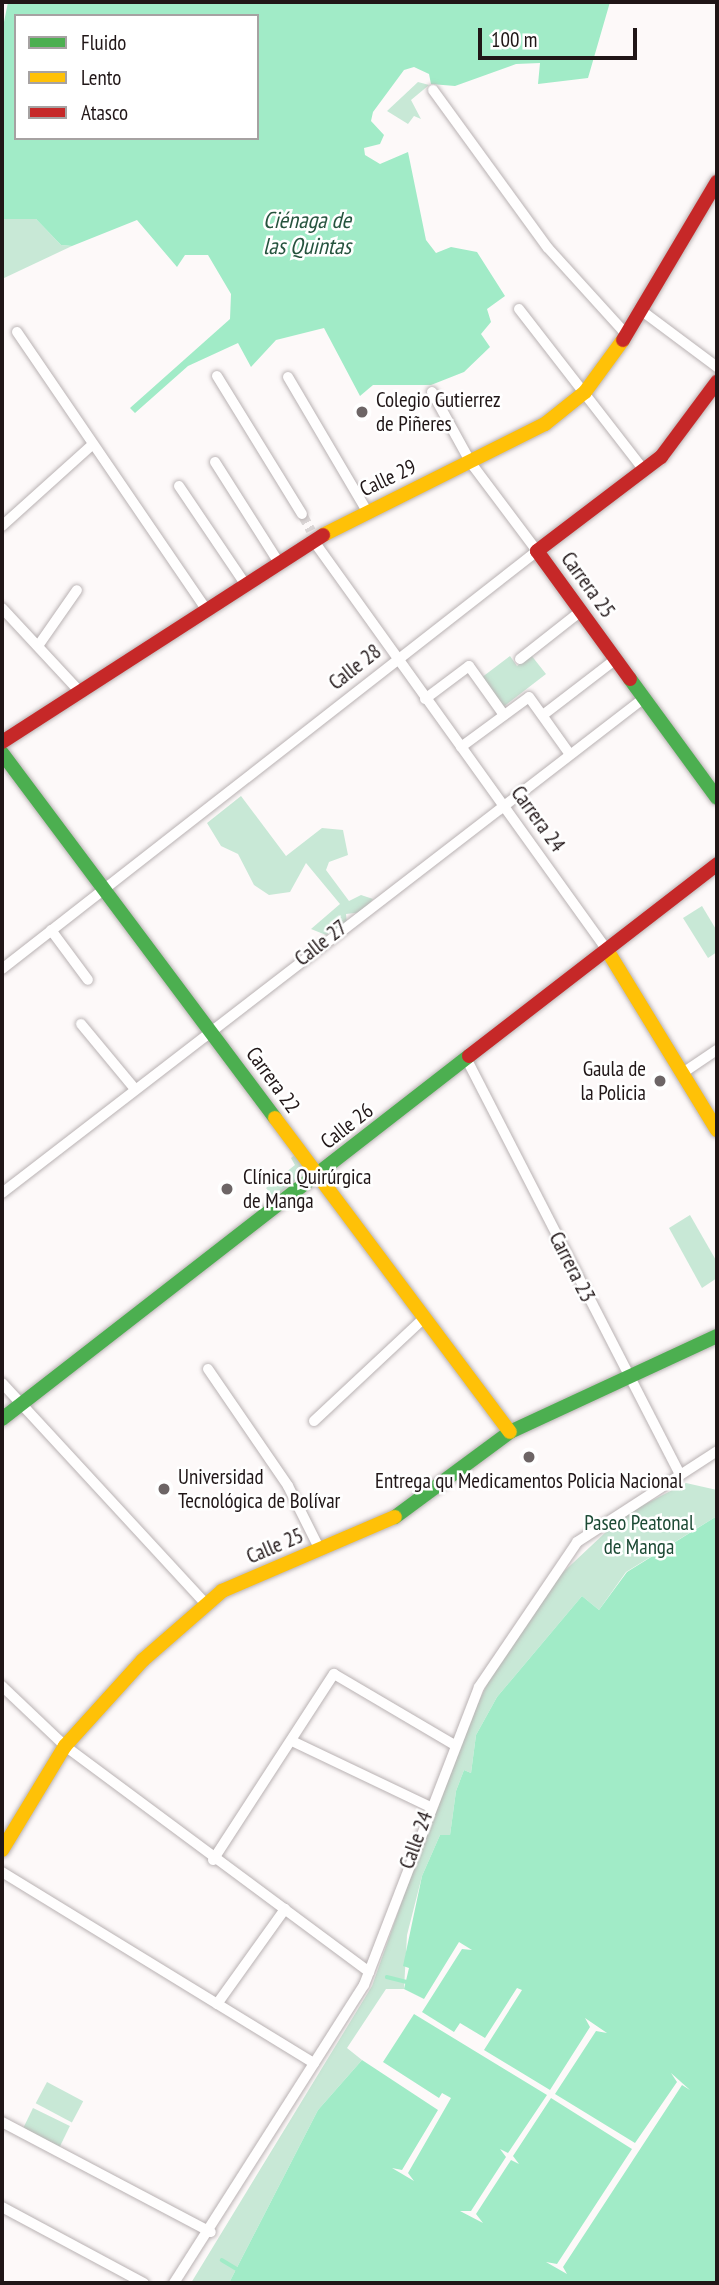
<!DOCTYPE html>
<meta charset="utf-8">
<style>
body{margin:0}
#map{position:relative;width:719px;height:2285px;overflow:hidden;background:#fdf9f9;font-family:"PT Sans Narrow",sans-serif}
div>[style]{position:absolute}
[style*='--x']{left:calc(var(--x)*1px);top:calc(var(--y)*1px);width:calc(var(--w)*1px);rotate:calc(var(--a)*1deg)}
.green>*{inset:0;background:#c8e8d6;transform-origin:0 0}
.water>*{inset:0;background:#a1ebc7}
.stream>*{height:3.5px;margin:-1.75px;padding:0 1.75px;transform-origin:1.75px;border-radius:1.75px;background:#a1ebc7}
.street-tunnel>*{height:10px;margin-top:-5px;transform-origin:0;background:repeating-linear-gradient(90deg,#dcd7d7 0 10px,transparent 0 15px)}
.roads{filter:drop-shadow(0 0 2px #b9b2b3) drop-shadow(0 0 2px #b9b2b3)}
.street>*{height:10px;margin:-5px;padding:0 5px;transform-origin:5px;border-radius:5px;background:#fffefe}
.fast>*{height:14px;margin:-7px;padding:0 7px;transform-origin:7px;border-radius:7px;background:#4caf50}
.slow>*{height:14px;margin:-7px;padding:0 7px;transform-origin:7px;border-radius:7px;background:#ffc107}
.jam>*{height:14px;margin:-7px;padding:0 7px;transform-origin:7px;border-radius:7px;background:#c62828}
.dots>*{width:19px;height:19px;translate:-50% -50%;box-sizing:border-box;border:4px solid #fff;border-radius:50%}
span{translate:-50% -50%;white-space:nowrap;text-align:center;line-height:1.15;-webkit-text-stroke:5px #fff;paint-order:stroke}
.poi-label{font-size:21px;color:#201617}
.left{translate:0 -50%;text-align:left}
.right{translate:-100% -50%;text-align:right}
.street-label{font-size:21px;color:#201617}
.park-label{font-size:21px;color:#1c4a35}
.water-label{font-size:23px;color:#26533e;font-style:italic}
.frame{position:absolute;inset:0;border:4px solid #201617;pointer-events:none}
.legend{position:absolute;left:14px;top:14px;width:245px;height:126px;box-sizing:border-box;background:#fff;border:2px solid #a6a2a2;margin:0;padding:9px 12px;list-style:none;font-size:21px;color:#201617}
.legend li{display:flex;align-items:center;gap:14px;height:35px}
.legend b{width:35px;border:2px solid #a6a2a2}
.scale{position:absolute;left:478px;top:28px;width:159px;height:32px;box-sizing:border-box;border:4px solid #201617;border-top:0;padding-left:9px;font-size:21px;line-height:24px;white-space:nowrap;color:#201617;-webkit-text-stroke:5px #fff;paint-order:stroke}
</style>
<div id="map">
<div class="green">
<div style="clip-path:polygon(418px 82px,429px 85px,411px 100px,421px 119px,414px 116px,408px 124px,387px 111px)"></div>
<div style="clip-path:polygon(2px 219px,36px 219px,61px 245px,72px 246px,2px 279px)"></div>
<div style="clip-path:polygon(531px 655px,546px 674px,503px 707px,481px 678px,510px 656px,517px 666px)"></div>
<div style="clip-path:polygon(241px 796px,286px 856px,322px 828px,343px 830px,348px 855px,329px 862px,326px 870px,349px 901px,361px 895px,373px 899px,363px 912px,346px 914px,347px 924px,326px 935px,311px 929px,340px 904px,306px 863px,290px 892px,269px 895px,254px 885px,238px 854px,221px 846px,207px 823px)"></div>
<div style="clip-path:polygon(702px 906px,717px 931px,717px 952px,708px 958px,683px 918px)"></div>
<div style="clip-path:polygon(297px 1153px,309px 1169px,274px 1198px,266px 1188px,295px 1165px,291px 1158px)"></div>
<div style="clip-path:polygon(690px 1215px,717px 1262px,717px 1278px,702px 1288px,669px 1228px)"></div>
<div style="clip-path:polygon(686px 1483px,717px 1490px,717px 1516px,626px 1572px,599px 1610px,582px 1596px,497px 1697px,476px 1735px,471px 1773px,464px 1770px,456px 1791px,450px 1835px,440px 1835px,422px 1876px,407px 1935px,404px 1989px,386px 1989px,347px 2048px,362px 2060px,318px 2110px,229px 2283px,191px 2283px,372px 1986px,454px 1754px,499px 1659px,557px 1578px,624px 1515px)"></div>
<div style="left:47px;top:2082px;width:41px;height:24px;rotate:28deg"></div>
<div style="left:33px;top:2108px;width:41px;height:23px;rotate:26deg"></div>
</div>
<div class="water">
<div style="clip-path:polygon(evenodd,8px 2px,610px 2px,588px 78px,538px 84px,540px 63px,516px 64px,455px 86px,431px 84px,429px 74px,414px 67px,404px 70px,373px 112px,371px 121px,384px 135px,380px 144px,364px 148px,365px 155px,380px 164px,408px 152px,426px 240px,436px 253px,451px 247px,477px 252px,505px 296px,487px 309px,491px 322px,481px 334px,490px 347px,464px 372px,431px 385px,373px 385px,360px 396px,324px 328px,276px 340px,251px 367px,238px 343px,188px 366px,135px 413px,130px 408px,230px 319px,231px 294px,208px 255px,185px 255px,177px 267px,137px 220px,72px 246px,61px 245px,36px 219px,2px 219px,2px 32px,8px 2px,16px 16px,257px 16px,257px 138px,16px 138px,16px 16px)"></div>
<div style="clip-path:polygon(717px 1516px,717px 2283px,229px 2283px,318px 2110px,362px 2060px,438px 2110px,402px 2170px,392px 2168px,414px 2181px,408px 2173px,451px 2098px,442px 2093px,439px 2098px,383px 2062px,414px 2014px,547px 2095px,508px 2153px,500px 2149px,506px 2157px,471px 2211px,460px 2211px,483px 2223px,476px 2214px,511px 2160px,519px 2164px,513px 2156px,551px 2098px,632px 2149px,557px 2264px,546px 2262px,567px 2274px,563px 2267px,682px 2085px,690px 2090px,671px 2073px,677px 2082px,635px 2143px,555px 2094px,596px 2031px,607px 2033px,585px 2018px,590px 2027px,550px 2090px,484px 2050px,522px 1990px,517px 1988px,485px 2038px,460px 2023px,454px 2032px,422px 2012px,462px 1949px,472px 1950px,459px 1942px,424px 1999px,404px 1989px,409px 1968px,403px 1966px,422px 1876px,440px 1835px,450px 1835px,456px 1791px,464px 1770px,471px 1773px,476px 1735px,497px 1697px,582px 1596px,599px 1610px,627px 1572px)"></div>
</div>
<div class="stream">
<div style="--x:387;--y:1977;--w:21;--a:14"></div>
<div style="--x:222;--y:2260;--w:17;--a:31"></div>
</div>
<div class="street-tunnel">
<div style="--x:302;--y:514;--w:19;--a:62"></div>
</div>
<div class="roads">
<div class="street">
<div style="--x:433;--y:90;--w:195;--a:54"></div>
<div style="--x:548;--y:248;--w:118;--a:47.8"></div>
<div style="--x:519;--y:309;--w:204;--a:52.2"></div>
<div style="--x:642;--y:311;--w:94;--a:36.7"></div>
<div style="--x:17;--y:332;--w:335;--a:55.7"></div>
<div style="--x:217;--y:376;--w:162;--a:58.4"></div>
<div style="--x:288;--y:377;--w:156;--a:59.5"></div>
<div style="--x:215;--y:462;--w:120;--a:57.6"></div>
<div style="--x:179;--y:486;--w:118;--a:56"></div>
<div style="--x:2;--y:526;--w:122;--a:-42"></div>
<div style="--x:313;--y:540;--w:505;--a:54.36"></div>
<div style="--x:2;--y:608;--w:115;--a:47.1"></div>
<div style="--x:38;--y:646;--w:68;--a:-55.1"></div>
<div style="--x:520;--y:659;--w:78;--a:-38.2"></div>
<div style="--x:425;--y:699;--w:55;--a:-36.9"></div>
<div style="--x:469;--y:666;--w:60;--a:54.5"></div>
<div style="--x:543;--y:715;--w:92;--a:-37.5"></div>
<div style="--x:461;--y:747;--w:84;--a:-36.3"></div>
<div style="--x:529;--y:697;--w:69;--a:54.5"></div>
<div style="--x:51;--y:930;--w:62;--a:53.5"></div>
<div style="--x:2;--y:969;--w:679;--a:-38"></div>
<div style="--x:537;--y:551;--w:110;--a:-126.9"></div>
<div style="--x:471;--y:463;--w:81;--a:-118.8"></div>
<div style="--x:81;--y:1024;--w:85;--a:50.3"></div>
<div style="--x:466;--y:1058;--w:468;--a:62.8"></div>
<div style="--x:684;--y:1072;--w:40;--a:-34"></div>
<div style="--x:2;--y:1193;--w:811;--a:-37.63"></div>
<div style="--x:208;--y:1369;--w:142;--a:55.6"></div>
<div style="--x:288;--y:1486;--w:72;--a:63.4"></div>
<div style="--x:2;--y:1383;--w:299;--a:47.3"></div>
<div style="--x:314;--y:1421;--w:151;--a:-43.1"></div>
<div style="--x:2;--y:1686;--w:87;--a:43.6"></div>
<div style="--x:65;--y:1746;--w:379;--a:36.6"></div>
<div style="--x:292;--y:1741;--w:151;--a:25.5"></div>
<div style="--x:213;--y:1860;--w:222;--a:-57"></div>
<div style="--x:334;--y:1674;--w:138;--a:30.5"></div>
<div style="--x:2;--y:1872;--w:366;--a:31.5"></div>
<div style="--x:217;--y:2004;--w:117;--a:-54.4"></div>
<div style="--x:2;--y:2122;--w:236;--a:27.8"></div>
<div style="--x:2;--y:2207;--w:161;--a:28.2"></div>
<div style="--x:174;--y:2283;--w:353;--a:-57.5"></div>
<div style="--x:364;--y:1985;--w:319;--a:-68.9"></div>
<div style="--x:479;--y:1687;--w:175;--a:-55.9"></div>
<div style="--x:577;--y:1542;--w:167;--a:-33"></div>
</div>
<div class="fast">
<div style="--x:630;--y:679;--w:147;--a:53.8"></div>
<div style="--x:2;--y:753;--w:456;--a:53.2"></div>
<div style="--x:2;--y:1419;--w:591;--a:-37.86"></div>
<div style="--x:395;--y:1517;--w:143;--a:-36.5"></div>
<div style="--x:510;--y:1432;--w:228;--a:-24.9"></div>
</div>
<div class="slow">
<div style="--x:323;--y:535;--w:248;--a:-26.6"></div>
<div style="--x:545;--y:424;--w:51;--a:-38.7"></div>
<div style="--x:585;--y:392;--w:64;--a:-53.8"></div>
<div style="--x:607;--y:950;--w:211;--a:58.6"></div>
<div style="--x:275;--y:1118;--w:392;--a:53.2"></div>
<div style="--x:2;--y:1850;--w:122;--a:-58.8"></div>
<div style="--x:65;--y:1746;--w:116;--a:-47.8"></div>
<div style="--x:143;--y:1660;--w:105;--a:-41.1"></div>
<div style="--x:222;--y:1591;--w:188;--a:-23.2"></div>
</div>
<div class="jam">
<div style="--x:623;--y:340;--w:184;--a:-59.3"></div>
<div style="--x:630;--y:679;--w:158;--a:-126"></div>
<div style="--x:537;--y:551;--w:156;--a:-37.2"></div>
<div style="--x:661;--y:457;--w:94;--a:-53.3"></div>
<div style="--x:2;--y:742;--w:382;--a:-32.8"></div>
<div style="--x:469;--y:1056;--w:314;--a:-37.7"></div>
</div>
</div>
<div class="dots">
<div style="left:362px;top:412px;background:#6d6566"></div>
<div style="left:660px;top:1081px;background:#6d6566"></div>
<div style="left:227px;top:1189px;background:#6d6566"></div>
<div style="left:529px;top:1457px;background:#6d6566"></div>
<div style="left:164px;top:1489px;background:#6d6566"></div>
</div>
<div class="poi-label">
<span class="left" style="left:376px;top:412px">Colegio Gutierrez<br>de Piñeres</span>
<span class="right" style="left:646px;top:1081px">Gaula de<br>la Policia</span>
<span class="left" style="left:243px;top:1189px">Clínica Quirúrgica<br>de Manga</span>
<span class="left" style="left:178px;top:1489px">Universidad<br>Tecnológica de Bolívar</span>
<span style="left:529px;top:1481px">Entrega qu Medicamentos Policia Nacional</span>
</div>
<div class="street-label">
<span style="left:388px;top:478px;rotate:-25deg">Calle 29</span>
<span style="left:588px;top:585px;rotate:54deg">Carrera 25</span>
<span style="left:355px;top:667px;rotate:-38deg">Calle 28</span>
<span style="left:538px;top:819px;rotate:54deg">Carrera 24</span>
<span style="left:321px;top:943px;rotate:-38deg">Calle 27</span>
<span style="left:273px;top:1080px;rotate:54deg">Carrera 22</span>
<span style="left:347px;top:1126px;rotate:-38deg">Calle 26</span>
<span style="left:572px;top:1267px;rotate:63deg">Carrera 23</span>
<span style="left:275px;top:1546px;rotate:-23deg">Calle 25</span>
<span style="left:416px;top:1840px;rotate:-70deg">Calle 24</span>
</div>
<div class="park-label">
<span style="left:639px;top:1535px">Paseo Peatonal<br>de Manga</span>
</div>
<div class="water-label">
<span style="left:307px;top:233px">Ciénaga de<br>las Quintas</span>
</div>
<div class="frame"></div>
<ul class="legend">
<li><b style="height:9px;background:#4caf50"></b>Fluido</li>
<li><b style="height:9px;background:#ffc107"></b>Lento</li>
<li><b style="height:9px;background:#c62828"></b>Atasco</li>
</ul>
<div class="scale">100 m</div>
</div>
